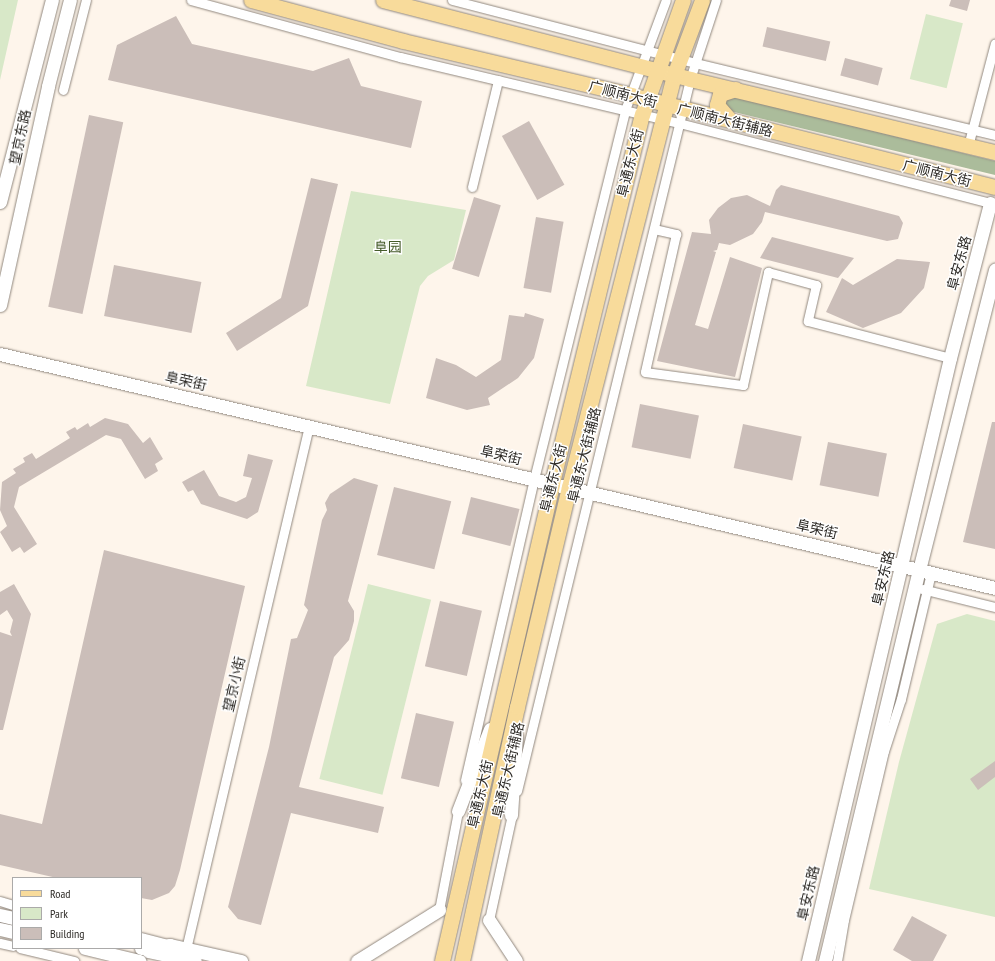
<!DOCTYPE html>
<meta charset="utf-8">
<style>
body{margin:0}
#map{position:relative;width:995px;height:961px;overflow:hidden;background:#fef5eb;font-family:"PT Sans Narrow","Noto Sans SC",sans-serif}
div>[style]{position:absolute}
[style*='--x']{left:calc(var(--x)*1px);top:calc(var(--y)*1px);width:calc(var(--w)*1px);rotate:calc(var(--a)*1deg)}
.green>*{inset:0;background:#d8e8c8;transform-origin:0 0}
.forest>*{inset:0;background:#abbc9b}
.building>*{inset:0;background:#cbbeb9;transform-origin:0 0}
.roads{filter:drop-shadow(0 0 1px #91887f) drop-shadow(0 0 1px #91887f)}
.street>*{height:9px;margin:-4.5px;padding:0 4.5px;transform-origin:4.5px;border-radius:4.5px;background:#fff}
.secondary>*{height:13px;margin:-6.5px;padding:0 6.5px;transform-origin:6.5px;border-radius:6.5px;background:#fff}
.primary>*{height:15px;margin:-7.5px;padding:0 7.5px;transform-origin:7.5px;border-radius:7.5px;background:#f8db9b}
span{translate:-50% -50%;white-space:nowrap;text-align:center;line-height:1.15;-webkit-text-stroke:3px #fff;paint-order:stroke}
.street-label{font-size:14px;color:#2e2b27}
.park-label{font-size:14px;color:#455b2a}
.legend{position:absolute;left:12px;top:877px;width:130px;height:72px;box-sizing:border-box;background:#fff;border:1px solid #abaaa9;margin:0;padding:5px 7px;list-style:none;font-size:12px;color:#2e2b27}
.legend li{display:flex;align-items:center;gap:8px;height:20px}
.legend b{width:20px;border:1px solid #abaaa9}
</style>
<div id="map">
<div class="green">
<div style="clip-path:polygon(0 0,18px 0,0 80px)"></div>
<div style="left:926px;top:14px;width:38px;height:67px;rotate:14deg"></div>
<div style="clip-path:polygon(351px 191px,466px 210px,454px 260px,428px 276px,420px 286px,390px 404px,306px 386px)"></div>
<div style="left:368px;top:584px;width:65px;height:201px;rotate:14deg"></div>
<div style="clip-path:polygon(967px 614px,995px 621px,995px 917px,869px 889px,899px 762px,937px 624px)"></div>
</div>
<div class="forest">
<div style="clip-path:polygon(728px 95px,995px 161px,995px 175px,726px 110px,723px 99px)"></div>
</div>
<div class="building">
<div style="clip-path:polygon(951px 0,970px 0,967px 11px,949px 6px)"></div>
<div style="clip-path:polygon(176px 16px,192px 44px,313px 71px,349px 58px,361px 86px,422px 101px,411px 148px,108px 80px,117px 45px)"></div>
<div style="left:767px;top:27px;width:65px;height:20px;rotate:13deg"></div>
<div style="left:845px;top:58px;width:39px;height:18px;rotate:15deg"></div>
<div style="left:89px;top:115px;width:35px;height:196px;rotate:12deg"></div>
<div style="left:529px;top:121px;width:73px;height:31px;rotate:61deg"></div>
<div style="clip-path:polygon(311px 178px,338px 184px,308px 306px,237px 351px,226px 333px,281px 298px)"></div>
<div style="clip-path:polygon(781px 185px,899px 216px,903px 223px,898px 239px,887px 241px,765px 212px,762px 222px,753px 234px,730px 245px,719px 243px,717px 250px,713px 251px,716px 252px,695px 325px,708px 329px,730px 257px,762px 268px,735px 377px,657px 361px,692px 232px,711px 234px,709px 220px,718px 208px,731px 198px,747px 195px,770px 206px,776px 190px)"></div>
<div style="left:474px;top:197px;width:28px;height:75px;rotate:17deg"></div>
<div style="left:536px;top:217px;width:28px;height:72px;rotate:10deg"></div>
<div style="clip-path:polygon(772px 237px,854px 258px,838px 278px,760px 258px)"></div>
<div style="clip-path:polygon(897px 259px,930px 262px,924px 288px,901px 313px,863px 328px,826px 312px,842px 278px,853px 285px)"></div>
<div style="left:114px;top:265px;width:89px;height:52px;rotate:11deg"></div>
<div style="clip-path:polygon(525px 313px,544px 319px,534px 358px,518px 378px,488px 398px,490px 405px,467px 410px,426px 398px,436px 358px,456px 365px,476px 377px,501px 360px,509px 315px,524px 317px)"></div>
<div style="left:640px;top:404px;width:60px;height:44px;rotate:11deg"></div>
<div style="clip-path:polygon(105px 418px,128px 424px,143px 443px,150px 437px,163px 459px,155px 464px,158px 471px,145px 479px,121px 439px,106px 435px,19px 487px,14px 507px,37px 544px,24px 553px,20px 547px,12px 552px,0 532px,7px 526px,0 510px,2px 482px,16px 473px,13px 469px,25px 462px,23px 458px,32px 453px,36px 459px,70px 438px,66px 432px,75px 427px,77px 430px,88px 423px,90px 427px)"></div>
<div style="clip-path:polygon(992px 422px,995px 422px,995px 549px,963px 542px)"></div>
<div style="left:743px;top:424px;width:60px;height:45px;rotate:12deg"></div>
<div style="left:828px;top:442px;width:60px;height:44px;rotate:11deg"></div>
<div style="clip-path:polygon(248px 454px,273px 460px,258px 512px,247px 519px,201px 504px,193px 490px,188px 492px,182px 482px,204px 470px,219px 496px,236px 502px,246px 497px,252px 478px,243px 476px)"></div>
<div style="clip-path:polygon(354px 478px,378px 485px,348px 601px,354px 611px,354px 621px,349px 640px,334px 657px,299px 787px,384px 807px,378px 833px,291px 813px,261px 925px,238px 919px,228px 907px,269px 747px,291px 639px,297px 638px,308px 610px,304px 605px,322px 520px,327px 510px,325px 503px,330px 494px)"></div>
<div style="left:394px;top:487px;width:59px;height:70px;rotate:14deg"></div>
<div style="left:471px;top:497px;width:50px;height:38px;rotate:14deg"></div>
<div style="clip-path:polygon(104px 550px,245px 586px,180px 870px,175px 886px,169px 893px,152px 900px,141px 898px,141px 878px,57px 878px,0 865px,0 814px,42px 824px)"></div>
<div style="clip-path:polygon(14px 584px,31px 614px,3px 730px,0 730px,0 632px,12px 636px,10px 632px,13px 620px,7px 610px,0 615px,0 592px)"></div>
<div style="left:440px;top:601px;width:43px;height:67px;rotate:13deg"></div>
<div style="left:416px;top:713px;width:39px;height:67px;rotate:13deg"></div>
<div style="clip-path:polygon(995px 761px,995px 777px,978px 790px,970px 779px)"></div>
<div style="clip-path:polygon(912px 916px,947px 935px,933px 961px,912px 961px,893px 950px)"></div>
</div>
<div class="roads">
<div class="street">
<div style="--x:191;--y:0;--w:217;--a:15.3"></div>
<div style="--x:400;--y:57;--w:287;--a:13.3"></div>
<div style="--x:679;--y:123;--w:326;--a:14.4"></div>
<div style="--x:452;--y:0;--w:251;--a:14.5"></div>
<div style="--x:695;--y:63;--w:309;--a:13.5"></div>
<div style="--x:63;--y:90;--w:93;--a:-75.7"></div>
<div style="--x:968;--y:146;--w:106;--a:-75.3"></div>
<div style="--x:472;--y:187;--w:110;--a:-76.3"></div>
<div style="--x:654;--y:229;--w:23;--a:13"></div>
<div style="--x:676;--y:234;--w:141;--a:102.7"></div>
<div style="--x:645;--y:372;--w:99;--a:7.6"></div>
<div style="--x:743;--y:385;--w:116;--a:-77.5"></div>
<div style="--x:768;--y:272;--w:50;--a:15.2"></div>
<div style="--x:816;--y:285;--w:37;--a:103"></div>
<div style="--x:808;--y:321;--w:147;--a:14.6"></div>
<div style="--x:922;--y:589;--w:75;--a:13.9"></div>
<div style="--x:465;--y:780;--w:309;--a:-77.1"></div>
<div style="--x:534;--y:479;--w:380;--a:-76.1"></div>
<div style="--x:625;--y:110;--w:117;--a:-69.6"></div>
<div style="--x:517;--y:791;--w:733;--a:-76.34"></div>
<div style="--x:690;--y:79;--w:83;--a:-71.8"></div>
<div style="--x:0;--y:901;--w:14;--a:17"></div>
<div style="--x:439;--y:910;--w:106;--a:-79.1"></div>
<div style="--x:489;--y:920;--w:113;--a:-77.7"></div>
<div style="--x:141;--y:937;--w:23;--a:15"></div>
<div style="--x:0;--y:943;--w:13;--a:13"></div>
<div style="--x:20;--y:948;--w:56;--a:13.5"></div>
<div style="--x:186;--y:949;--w:537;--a:-76.77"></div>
<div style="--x:837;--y:961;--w:42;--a:-80.3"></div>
<div style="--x:844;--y:920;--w:174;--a:-76.7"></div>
<div style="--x:884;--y:751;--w:55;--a:-71.9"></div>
<div style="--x:901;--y:699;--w:130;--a:-76.6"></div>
</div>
<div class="secondary">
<div style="--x:0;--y:202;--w:209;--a:-75.6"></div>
<div style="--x:0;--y:305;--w:224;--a:-77.6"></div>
<div style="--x:48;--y:86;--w:89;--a:-75.7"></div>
<div style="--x:0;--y:354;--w:1022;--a:13.23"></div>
<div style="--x:458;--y:811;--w:88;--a:-68.7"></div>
<div style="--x:511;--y:815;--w:80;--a:-86.4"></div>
<div style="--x:0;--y:915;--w:13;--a:13"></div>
<div style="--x:489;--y:920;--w:49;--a:56.6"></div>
<div style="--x:0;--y:929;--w:13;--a:13"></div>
<div style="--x:85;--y:948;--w:56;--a:13.5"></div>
<div style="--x:141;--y:948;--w:29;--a:-6"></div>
<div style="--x:170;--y:945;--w:73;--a:12.7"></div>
<div style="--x:148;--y:951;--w:48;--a:12"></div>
<div style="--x:357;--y:961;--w:97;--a:-31.9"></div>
<div style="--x:808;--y:961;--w:619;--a:-76.75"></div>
<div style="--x:950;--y:358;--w:160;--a:-75.5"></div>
<div style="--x:825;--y:961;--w:402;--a:-76.5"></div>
<div style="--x:919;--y:570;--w:310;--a:-75.8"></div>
</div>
<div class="primary">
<div style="--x:251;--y:0;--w:157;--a:15.1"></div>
<div style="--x:403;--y:41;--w:234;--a:13.3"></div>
<div style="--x:631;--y:95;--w:375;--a:14.2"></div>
<div style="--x:383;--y:0;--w:317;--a:14.4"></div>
<div style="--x:690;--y:79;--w:314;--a:13.5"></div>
<div style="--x:730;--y:120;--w:20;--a:-131"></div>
<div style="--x:717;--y:105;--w:11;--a:-75"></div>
<div style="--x:720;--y:94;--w:16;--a:-18"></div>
<div style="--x:442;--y:961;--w:490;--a:-77"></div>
<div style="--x:552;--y:483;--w:379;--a:-76.3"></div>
<div style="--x:642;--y:115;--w:122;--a:-70.4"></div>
<div style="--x:462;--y:961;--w:260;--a:-77.8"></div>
<div style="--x:517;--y:707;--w:226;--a:-76.7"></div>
<div style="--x:569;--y:487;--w:425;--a:-75.7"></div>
<div style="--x:674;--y:75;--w:80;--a:-69.5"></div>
</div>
</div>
<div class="street-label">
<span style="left:623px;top:94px;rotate:14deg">广顺南大街</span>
<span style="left:725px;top:120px;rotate:14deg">广顺南大街辅路</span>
<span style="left:20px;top:137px;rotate:-78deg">望京东路</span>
<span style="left:630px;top:163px;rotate:-76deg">阜通东大街</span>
<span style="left:937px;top:173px;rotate:14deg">广顺南大街</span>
<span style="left:959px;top:263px;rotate:-75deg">阜安东路</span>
<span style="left:186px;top:381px;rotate:13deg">阜荣街</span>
<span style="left:501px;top:455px;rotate:13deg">阜荣街</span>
<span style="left:584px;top:455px;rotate:-76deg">阜通东大街辅路</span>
<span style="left:553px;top:478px;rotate:-76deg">阜通东大街</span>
<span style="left:817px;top:529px;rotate:13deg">阜荣街</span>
<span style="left:883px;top:578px;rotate:-77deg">阜安东路</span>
<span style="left:234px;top:684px;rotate:-77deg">望京小街</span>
<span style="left:508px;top:770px;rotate:-77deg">阜通东大街辅路</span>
<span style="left:480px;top:794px;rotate:-77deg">阜通东大街</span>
<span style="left:808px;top:893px;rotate:-77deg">阜安东路</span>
</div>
<div class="park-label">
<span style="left:388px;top:247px">阜园</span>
</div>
<ul class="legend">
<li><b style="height:5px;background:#f8db9b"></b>Road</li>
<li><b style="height:11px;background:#d8e8c8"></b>Park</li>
<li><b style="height:11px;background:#cbbeb9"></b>Building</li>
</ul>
</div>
